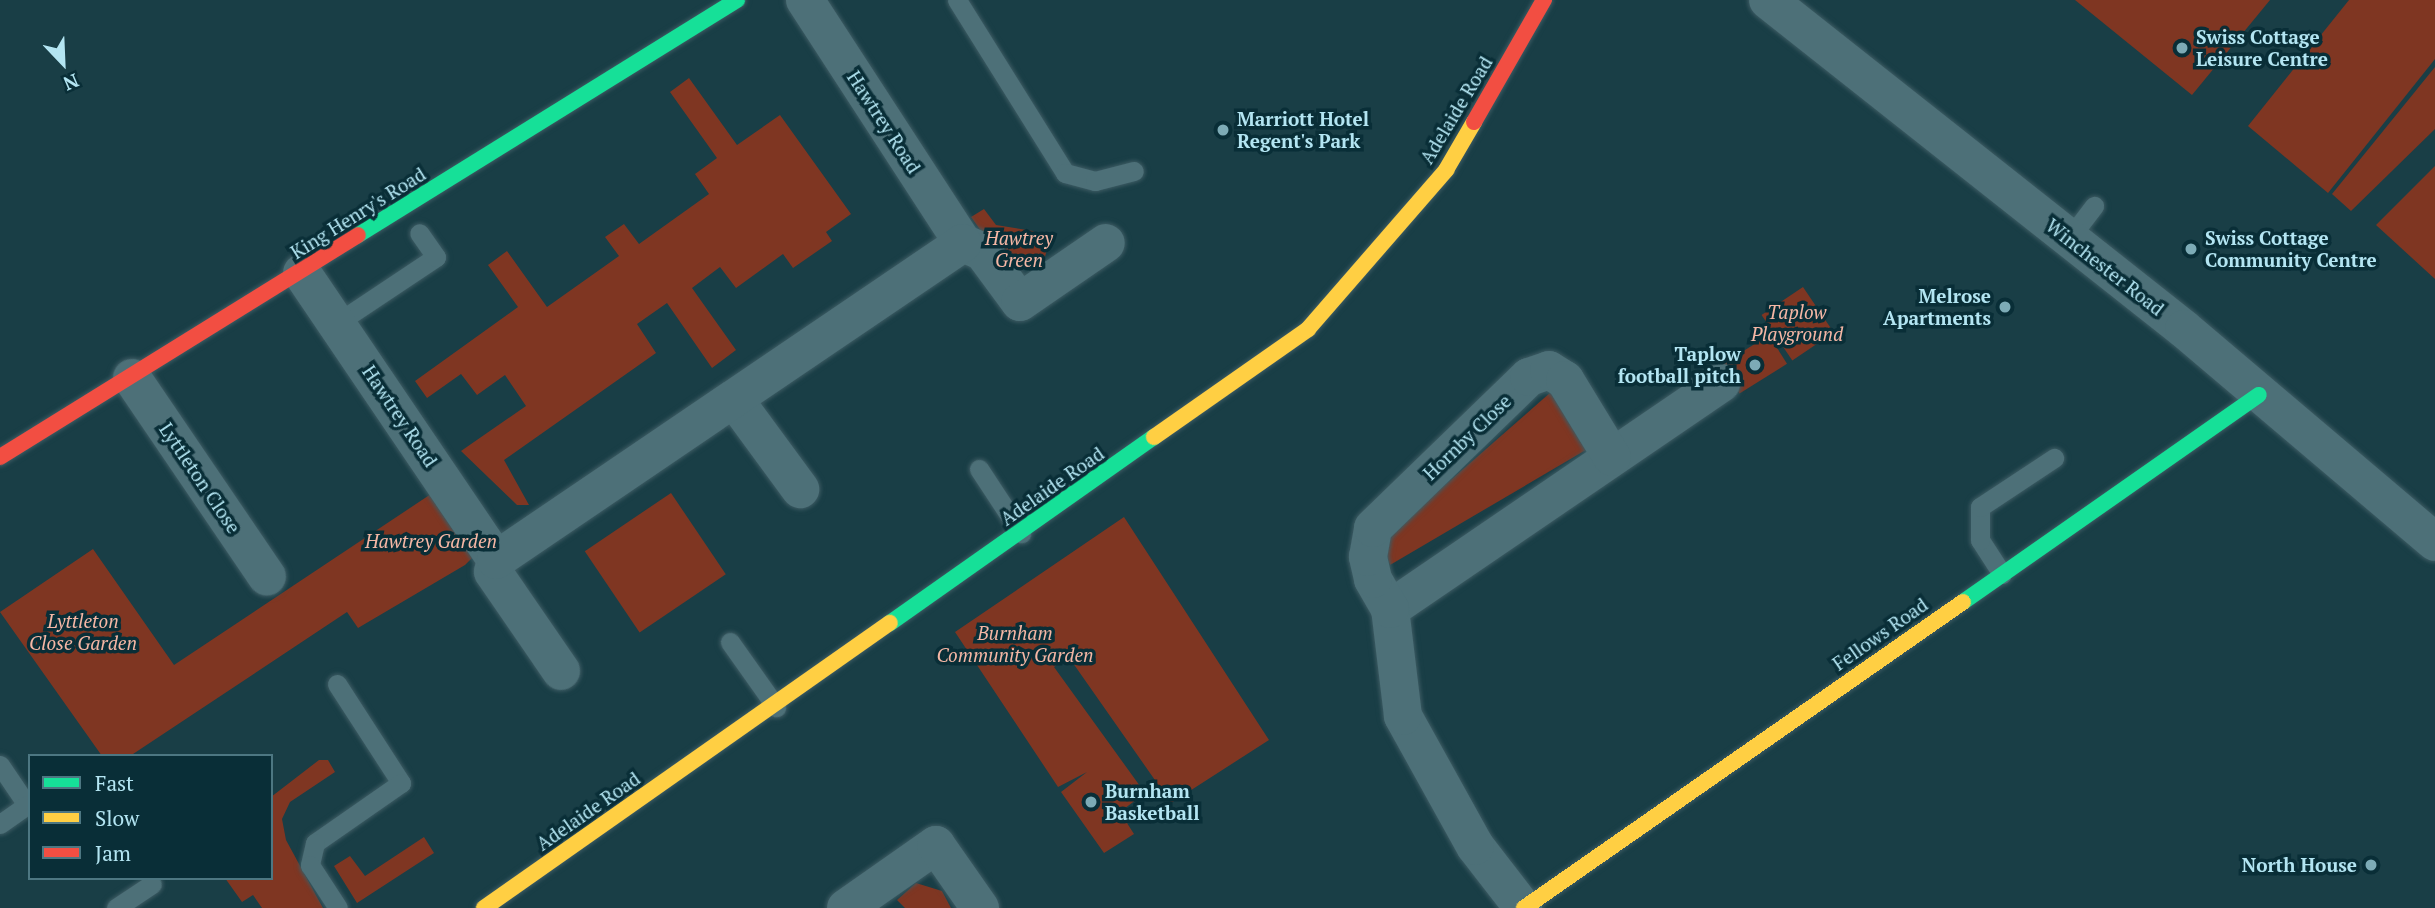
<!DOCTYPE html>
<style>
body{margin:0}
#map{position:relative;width:2435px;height:908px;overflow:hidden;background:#193e46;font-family:"PT Serif",serif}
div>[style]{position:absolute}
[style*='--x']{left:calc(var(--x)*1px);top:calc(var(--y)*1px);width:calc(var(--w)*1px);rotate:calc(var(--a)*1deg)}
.green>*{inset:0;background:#7f3622;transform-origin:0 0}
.roads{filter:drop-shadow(0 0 2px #3d5b63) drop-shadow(0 0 2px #3d5b63)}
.lane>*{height:19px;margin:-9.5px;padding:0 9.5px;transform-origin:9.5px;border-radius:9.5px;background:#4d7078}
.street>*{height:38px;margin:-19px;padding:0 19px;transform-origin:19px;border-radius:19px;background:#4d7078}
.fast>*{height:16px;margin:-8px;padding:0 8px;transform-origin:8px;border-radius:8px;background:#16e098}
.slow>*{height:16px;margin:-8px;padding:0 8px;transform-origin:8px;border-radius:8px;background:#ffcf43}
.jam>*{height:16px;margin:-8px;padding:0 8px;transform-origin:8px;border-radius:8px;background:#f24e42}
.dots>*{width:19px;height:19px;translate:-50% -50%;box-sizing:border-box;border:4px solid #092e37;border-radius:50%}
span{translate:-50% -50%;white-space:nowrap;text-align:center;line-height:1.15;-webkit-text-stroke:7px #092e37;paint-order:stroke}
.poi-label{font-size:19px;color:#b3e5f2;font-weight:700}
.left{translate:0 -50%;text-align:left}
.right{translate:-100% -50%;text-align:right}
.street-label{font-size:19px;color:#b3e5f2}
.park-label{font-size:19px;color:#f5b7a5;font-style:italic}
.legend{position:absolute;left:28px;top:754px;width:245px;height:126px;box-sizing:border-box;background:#092e37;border:2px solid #4d7782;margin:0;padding:9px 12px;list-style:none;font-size:21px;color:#b3e5f2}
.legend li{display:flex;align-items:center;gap:14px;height:35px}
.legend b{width:35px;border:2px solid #4d7782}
.north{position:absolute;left:28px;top:28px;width:70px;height:70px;-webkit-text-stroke:5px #092e37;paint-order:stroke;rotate:157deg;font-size:19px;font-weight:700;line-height:28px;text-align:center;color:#b3e5f2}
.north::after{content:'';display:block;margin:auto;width:24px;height:32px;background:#b3e5f2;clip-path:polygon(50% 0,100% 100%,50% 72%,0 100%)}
</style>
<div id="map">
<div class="green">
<div style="clip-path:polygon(2075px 0,2270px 0,2192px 95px)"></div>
<div style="clip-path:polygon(2349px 0,2435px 0,2435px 59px,2328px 193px,2248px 126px)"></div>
<div style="clip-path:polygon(2435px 67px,2435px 129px,2351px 211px,2332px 194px)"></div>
<div style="clip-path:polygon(689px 78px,737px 145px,780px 115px,851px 214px,826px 232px,832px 241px,793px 268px,783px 254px,736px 288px,720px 267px,692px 288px,736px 350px,712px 368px,667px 303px,637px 324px,656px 353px,504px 460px,529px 505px,517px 505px,461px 451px,526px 406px,505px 375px,477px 395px,461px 374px,427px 398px,415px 381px,518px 307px,488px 265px,507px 251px,547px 307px,619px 256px,605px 237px,624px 224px,639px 244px,709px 194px,695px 174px,717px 158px,670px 92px)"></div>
<div style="clip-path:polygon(2435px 166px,2435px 279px,2376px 225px)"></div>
<div style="clip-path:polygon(984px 209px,996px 225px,1033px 231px,1047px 249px,1044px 261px,1029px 270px,1003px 262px,971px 217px)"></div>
<div style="left:1803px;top:287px;width:55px;height:50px;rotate:56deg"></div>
<div style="left:1769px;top:335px;width:34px;height:56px;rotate:58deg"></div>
<div style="clip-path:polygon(1559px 385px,1591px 447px,1390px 565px,1381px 541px)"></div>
<div style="clip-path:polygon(434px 492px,475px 555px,465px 565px,358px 628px,347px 612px,130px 756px,102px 756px,0 612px,93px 549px,174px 665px)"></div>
<div style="left:671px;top:493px;width:98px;height:104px;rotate:56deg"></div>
<div style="clip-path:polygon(1124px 517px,1269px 740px,1171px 803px,1068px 656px,1054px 667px,1145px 793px,1120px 812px,1134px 834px,1104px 853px,1061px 792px,1087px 772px,1058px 787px,955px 632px)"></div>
<div style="clip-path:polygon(319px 760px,328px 760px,335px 772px,290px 802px,282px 819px,286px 840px,323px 908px,262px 908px,253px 895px,242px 902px,225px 878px,271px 878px,271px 797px)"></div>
<div style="clip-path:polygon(424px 837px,434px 853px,357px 903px,334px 866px,350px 856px,365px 876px)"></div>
<div style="clip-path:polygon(916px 883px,942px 891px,951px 908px,905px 908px,897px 900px)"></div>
</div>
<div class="roads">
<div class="lane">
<div style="--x:957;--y:0;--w:204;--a:58"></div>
<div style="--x:1065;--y:173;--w:31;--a:15"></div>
<div style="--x:1095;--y:181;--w:40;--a:-14.4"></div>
<div style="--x:2068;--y:240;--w:43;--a:-52.6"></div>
<div style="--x:337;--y:323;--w:119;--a:-33.7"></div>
<div style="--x:436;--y:257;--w:29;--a:-125"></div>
<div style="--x:979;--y:469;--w:77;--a:56.7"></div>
<div style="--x:2002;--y:574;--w:40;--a:-122.9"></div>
<div style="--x:1980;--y:540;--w:33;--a:-90"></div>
<div style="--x:1980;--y:507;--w:89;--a:-33.5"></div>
<div style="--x:730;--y:642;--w:80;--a:54.7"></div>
<div style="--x:337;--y:684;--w:118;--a:57.1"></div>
<div style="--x:401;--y:783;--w:105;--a:145.1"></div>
<div style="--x:315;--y:843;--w:23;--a:103"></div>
<div style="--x:310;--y:865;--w:51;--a:56.9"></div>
<div style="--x:0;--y:765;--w:48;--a:56"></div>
<div style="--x:27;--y:805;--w:33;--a:145"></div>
<div style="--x:116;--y:908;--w:43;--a:-33.7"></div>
</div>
<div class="street">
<div style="--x:805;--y:0;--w:290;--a:57"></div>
<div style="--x:963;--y:243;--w:22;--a:24"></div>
<div style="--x:983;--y:252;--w:62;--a:53.5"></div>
<div style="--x:1020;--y:302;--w:104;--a:-34.5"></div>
<div style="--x:1768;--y:0;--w:530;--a:38.34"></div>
<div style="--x:2184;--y:329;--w:329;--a:40.3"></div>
<div style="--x:302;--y:273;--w:346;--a:55.9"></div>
<div style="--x:496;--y:560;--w:12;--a:104"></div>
<div style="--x:493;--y:572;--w:120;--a:55.5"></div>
<div style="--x:132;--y:378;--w:240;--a:55.8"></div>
<div style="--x:734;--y:399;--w:112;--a:53.7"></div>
<div style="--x:496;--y:560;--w:564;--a:-34.17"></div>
<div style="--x:1390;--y:609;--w:401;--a:-34.3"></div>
<div style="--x:846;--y:908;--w:110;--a:-35"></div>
<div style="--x:936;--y:845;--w:77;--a:55.1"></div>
<div style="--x:1523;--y:908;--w:78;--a:-127.7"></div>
<div style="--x:1475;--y:846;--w:149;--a:-119"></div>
<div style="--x:1403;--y:716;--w:108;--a:-96.9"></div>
<div style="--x:1390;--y:609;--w:34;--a:-120"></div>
<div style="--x:1373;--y:579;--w:23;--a:-103"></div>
<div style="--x:1368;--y:557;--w:29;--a:-80"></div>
<div style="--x:1373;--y:528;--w:217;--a:-44.1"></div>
<div style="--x:1529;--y:377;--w:21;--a:-19"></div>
<div style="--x:1549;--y:370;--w:19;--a:32"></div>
<div style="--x:1565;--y:380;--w:90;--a:58.6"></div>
</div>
<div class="fast">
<div style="--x:358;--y:235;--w:446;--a:-31.8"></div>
<div style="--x:1963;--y:602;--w:361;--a:-35"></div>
<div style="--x:890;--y:623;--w:323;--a:-35.2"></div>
</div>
<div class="slow">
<div style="--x:1154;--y:437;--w:188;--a:-35"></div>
<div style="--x:1308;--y:329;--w:211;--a:-49"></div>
<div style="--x:1446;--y:170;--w:56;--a:-59.7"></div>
<div style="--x:484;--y:908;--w:496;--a:-35.1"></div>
<div style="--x:1524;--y:908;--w:535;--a:-34.88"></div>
</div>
<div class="jam">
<div style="--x:1474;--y:122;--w:141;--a:-60.2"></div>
<div style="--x:0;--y:457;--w:421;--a:-31.8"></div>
</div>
</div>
<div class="dots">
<div style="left:2182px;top:48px;background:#7dabb6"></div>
<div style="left:1223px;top:130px;background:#7dabb6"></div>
<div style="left:2191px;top:249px;background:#7dabb6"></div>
<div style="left:2005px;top:307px;background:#7dabb6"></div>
<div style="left:1755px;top:365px;background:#7dabb6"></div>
<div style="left:1091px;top:802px;background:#7dabb6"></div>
<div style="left:2371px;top:865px;background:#7dabb6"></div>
</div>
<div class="poi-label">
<span class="left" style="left:2196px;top:48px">Swiss Cottage<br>Leisure Centre</span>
<span class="left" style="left:1237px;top:130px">Marriott Hotel<br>Regent's Park</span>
<span class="left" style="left:2205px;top:249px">Swiss Cottage<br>Community Centre</span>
<span class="right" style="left:1991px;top:307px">Melrose<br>Apartments</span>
<span class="right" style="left:1741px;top:365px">Taplow<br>football pitch</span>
<span class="left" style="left:1105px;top:802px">Burnham<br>Basketball</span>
<span class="right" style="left:2357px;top:865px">North House</span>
</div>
<div class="street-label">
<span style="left:1456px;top:110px;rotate:-59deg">Adelaide Road</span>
<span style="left:884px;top:122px;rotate:57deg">Hawtrey Road</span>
<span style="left:358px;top:213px;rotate:-32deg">King Henry's Road</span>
<span style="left:2105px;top:267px;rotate:38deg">Winchester Road</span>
<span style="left:400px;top:416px;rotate:56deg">Hawtrey Road</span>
<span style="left:1467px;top:437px;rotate:-44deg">Hornby Close</span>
<span style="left:200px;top:478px;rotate:56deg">Lyttleton Close</span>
<span style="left:1052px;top:486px;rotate:-35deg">Adelaide Road</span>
<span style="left:1880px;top:634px;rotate:-35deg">Fellows Road</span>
<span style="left:588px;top:811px;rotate:-35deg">Adelaide Road</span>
</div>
<div class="park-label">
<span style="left:1019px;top:249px">Hawtrey<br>Green</span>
<span style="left:1797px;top:323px">Taplow<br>Playground</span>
<span style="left:431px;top:541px">Hawtrey Garden</span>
<span style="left:83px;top:632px">Lyttleton<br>Close Garden</span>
<span style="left:1015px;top:644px">Burnham<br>Community Garden</span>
</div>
<ul class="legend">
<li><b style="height:9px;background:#16e098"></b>Fast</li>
<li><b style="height:9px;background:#ffcf43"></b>Slow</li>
<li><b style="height:9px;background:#f24e42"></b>Jam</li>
</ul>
<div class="north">N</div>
</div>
